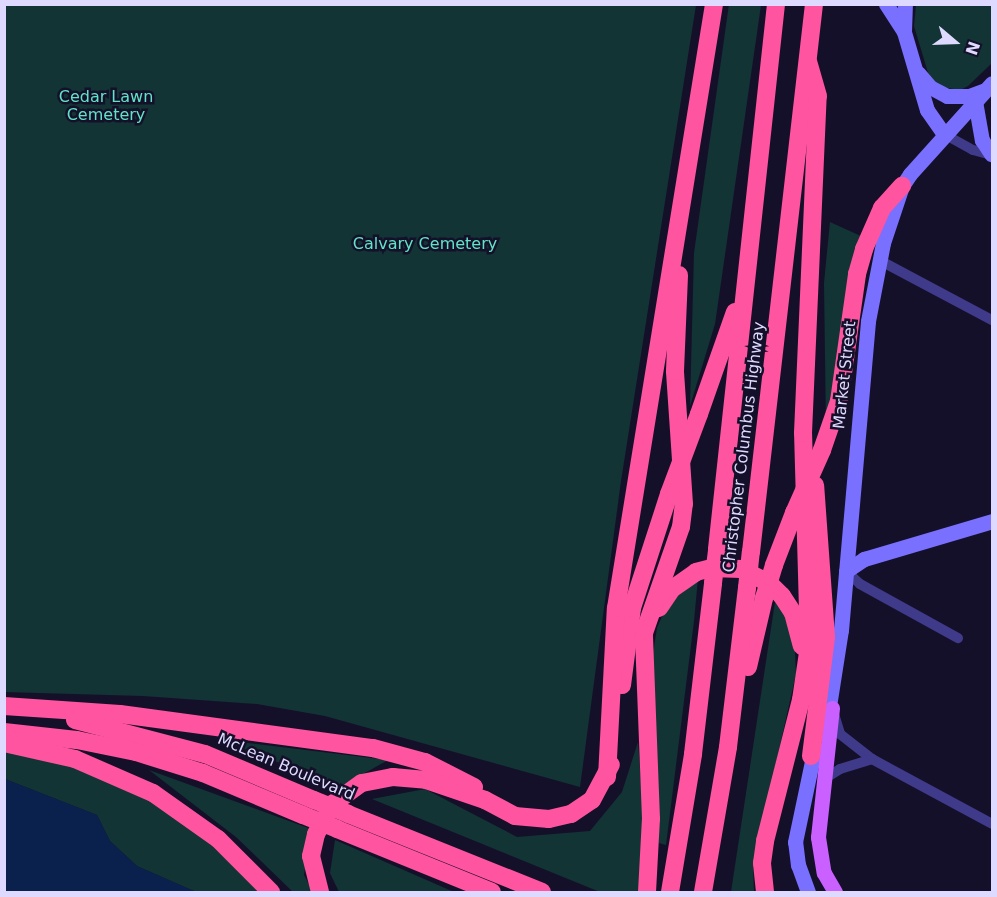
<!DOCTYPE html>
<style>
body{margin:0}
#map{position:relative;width:997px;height:897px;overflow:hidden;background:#15102a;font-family:"DejaVu Sans",sans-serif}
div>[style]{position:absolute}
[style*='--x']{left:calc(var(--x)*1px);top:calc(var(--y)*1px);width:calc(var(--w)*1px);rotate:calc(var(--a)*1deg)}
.green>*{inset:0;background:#133434}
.water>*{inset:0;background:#0b214d}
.minor>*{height:10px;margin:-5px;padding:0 5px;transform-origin:5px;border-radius:5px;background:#403a8a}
.secondary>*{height:15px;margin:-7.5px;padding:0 7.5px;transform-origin:7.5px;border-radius:7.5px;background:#7970ff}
.primary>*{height:15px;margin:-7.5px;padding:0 7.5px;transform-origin:7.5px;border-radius:7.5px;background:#c960ff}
.motorway>*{height:18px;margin:-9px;padding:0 9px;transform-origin:9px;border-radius:9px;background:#ff549f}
.motorway-bridge>*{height:18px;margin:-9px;padding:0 9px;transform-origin:9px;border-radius:9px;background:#ff549f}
span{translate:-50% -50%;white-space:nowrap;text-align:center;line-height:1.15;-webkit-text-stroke:5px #15102a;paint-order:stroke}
.park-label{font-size:16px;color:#60e3c7}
.street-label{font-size:16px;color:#ded9ff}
.frame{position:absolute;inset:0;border:6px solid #ded9ff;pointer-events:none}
.north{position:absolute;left:925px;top:12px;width:60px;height:60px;-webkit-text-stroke:4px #15102a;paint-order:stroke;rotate:109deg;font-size:16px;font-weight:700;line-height:24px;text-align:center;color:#ded9ff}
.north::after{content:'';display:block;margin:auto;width:21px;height:27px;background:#ded9ff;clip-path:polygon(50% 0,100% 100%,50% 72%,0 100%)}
</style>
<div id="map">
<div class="green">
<div style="clip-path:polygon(729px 4px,761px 5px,715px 324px,690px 406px,694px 253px)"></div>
<div style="clip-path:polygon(4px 5px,696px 5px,621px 481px,580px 787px,325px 716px,257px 704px,143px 696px,5px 692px)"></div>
<div style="clip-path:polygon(916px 5px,992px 5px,992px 63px,968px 86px,960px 90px,941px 87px,929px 76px,914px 26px)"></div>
<div style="clip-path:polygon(830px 222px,863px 237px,842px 322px,826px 429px,824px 283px)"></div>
<div style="clip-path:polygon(698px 578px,694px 621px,666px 845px,659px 843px,653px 654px,657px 628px,666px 607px)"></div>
<div style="clip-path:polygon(775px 602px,794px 631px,796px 674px,753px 865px,754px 892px,731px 892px)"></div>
<div style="clip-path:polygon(222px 740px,388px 760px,340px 787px)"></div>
<div style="clip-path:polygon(638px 742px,645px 837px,640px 892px,600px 892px,372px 799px,425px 789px,517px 837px,590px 831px,622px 792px)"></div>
<div style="clip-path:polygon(5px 751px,105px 774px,177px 813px,261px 892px,196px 892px,137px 866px,110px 841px,97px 815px,5px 779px)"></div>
<div style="clip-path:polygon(149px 770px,311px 829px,304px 875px,313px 892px,293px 892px,236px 837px)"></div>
<div style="clip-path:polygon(335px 840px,454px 892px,339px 892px,330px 873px)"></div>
</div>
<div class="water">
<div style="clip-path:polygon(5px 779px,97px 815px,110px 841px,137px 866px,196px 892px,5px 892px)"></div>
</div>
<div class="minor">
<div style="--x:944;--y:134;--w:33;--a:29"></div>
<div style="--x:973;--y:150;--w:20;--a:15"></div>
<div style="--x:879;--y:260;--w:128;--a:28"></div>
<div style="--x:846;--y:571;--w:19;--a:43"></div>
<div style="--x:860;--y:584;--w:112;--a:28.9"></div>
<div style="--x:834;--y:714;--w:21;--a:73"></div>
<div style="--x:840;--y:734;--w:41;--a:38"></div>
<div style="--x:872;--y:759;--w:136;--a:28.4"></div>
<div style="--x:824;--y:779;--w:19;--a:-32"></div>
<div style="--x:840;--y:769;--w:34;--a:-17"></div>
</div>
<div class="secondary">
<div style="--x:886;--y:4;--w:33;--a:57"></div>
<div style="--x:904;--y:32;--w:81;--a:73.6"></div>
<div style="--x:927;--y:110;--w:29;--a:55"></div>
<div style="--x:904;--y:31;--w:27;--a:-88"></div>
<div style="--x:918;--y:73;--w:18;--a:49"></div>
<div style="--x:930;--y:87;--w:19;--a:28"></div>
<div style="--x:947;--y:96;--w:22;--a:0"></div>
<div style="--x:969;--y:96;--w:15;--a:-20"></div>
<div style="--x:975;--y:101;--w:40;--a:80"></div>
<div style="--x:982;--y:140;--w:17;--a:57"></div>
<div style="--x:846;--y:571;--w:22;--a:-34"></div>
<div style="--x:864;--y:559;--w:134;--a:-16.5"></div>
<div style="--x:827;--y:719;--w:90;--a:-81.1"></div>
<div style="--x:841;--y:630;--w:310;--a:-85"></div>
<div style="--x:868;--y:321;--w:79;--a:-79.1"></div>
<div style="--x:883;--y:243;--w:60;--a:-71.6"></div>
<div style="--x:902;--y:186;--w:14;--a:-56"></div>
<div style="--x:910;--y:174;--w:122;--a:-48"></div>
<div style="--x:808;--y:892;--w:29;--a:-110"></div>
<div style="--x:798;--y:865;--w:23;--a:-97"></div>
<div style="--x:795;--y:842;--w:97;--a:-78.1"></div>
</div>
<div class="primary">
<div style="--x:832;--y:708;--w:130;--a:96.2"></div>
<div style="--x:818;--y:837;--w:36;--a:81"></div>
<div style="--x:824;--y:873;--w:22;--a:60"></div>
</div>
<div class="motorway">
<div style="--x:699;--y:414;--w:108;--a:-70.6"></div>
<div style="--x:822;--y:450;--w:52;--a:-70.9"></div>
<div style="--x:839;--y:401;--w:128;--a:-81.9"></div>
<div style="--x:857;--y:274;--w:26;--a:-74"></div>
<div style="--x:864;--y:249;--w:45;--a:-66.3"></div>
<div style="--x:882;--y:208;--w:30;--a:-48"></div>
<div style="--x:717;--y:549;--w:548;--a:-83.82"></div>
<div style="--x:751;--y:552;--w:552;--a:-83.44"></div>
<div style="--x:774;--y:565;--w:56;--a:-69"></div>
<div style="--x:659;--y:608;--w:23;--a:-56"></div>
<div style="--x:672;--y:589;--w:29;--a:-35"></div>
<div style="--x:696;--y:572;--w:16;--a:-15"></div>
<div style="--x:711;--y:568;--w:30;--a:2"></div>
<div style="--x:741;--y:569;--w:31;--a:27"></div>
<div style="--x:769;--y:583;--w:18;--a:45"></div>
<div style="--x:782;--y:596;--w:20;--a:57"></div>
<div style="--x:793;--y:613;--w:34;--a:75"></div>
<div style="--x:748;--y:667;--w:71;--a:-76.9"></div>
<div style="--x:622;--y:685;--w:78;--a:-82.6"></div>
<div style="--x:632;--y:608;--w:120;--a:-72"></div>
<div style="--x:4;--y:706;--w:116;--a:3.9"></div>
<div style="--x:120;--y:714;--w:255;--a:7.7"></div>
<div style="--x:373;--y:748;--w:54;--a:15.1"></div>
<div style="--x:425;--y:762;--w:55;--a:27"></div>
<div style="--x:75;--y:720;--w:134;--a:14.7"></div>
<div style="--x:205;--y:754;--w:118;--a:22.9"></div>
<div style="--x:4;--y:732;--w:73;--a:6.3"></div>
<div style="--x:77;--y:740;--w:60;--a:11.5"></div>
<div style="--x:136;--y:752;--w:70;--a:17.4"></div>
<div style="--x:203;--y:773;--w:108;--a:22.8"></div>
<div style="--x:4;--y:743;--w:73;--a:12.7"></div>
<div style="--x:75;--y:759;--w:85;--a:23.6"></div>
<div style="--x:153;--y:793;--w:80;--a:35.3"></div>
<div style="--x:218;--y:839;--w:75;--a:45"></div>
<div style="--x:811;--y:756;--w:120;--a:-82.8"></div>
<div style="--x:826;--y:637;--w:152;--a:-94.1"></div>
<div style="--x:607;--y:777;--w:169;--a:-87"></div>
<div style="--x:616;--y:608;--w:612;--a:-80.78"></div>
<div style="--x:348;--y:814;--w:209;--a:21.9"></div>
<div style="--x:337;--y:829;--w:167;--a:22.1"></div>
<div style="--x:320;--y:892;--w:37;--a:-104"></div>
<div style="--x:311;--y:856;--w:23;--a:-77"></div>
<div style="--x:316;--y:834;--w:36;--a:-60"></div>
<div style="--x:334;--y:803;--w:34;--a:-36"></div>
<div style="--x:362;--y:783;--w:32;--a:-11"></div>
<div style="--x:393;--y:777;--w:33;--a:5"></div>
<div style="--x:426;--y:780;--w:62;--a:18.7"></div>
<div style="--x:485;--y:800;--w:34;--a:28"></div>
<div style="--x:515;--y:816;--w:34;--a:5"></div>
<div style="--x:549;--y:819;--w:23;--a:-13"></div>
<div style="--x:571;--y:814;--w:25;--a:-34"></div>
<div style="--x:592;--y:800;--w:40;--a:-62"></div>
<div style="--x:647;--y:892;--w:73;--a:-86.9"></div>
<div style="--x:651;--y:819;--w:186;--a:-92.2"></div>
<div style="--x:644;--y:633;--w:112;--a:-70.8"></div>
<div style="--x:681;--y:527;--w:23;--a:-83"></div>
<div style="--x:684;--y:504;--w:133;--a:-93.9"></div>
<div style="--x:675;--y:371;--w:96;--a:-87.6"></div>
<div style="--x:670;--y:892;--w:140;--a:-80.5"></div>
<div style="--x:693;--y:754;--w:172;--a:-83.3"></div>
<div style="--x:703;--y:892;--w:147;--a:-80.2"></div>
<div style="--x:728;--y:747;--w:160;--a:-83.2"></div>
<div style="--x:765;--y:892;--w:29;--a:-96"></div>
<div style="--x:762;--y:863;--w:22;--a:-82"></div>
<div style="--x:765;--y:841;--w:146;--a:-75.7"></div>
<div style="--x:801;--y:700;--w:55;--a:-81.6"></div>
<div style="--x:809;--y:646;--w:213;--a:-91.6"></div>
<div style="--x:803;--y:433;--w:337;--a:-87.5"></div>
<div style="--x:818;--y:96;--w:35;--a:-106"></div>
</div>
<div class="motorway-bridge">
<div style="--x:669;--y:494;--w:85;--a:-69.4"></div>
<div style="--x:794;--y:513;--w:69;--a:-66"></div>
<div style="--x:713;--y:583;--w:34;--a:-83"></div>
<div style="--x:747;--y:588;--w:36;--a:-84"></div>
<div style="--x:764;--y:598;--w:34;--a:-73"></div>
<div style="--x:314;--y:800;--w:37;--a:22"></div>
<div style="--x:303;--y:815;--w:37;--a:22"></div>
</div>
<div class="park-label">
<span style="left:106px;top:106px">Cedar Lawn<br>Cemetery</span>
<span style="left:425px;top:244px">Calvary Cemetery</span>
</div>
<div class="street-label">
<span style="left:845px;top:375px;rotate:-84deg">Market Street</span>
<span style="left:744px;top:447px;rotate:-83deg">Christopher Columbus Highway</span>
<span style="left:286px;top:767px;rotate:23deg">McLean Boulevard</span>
</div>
<div class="frame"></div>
<div class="north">N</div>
</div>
